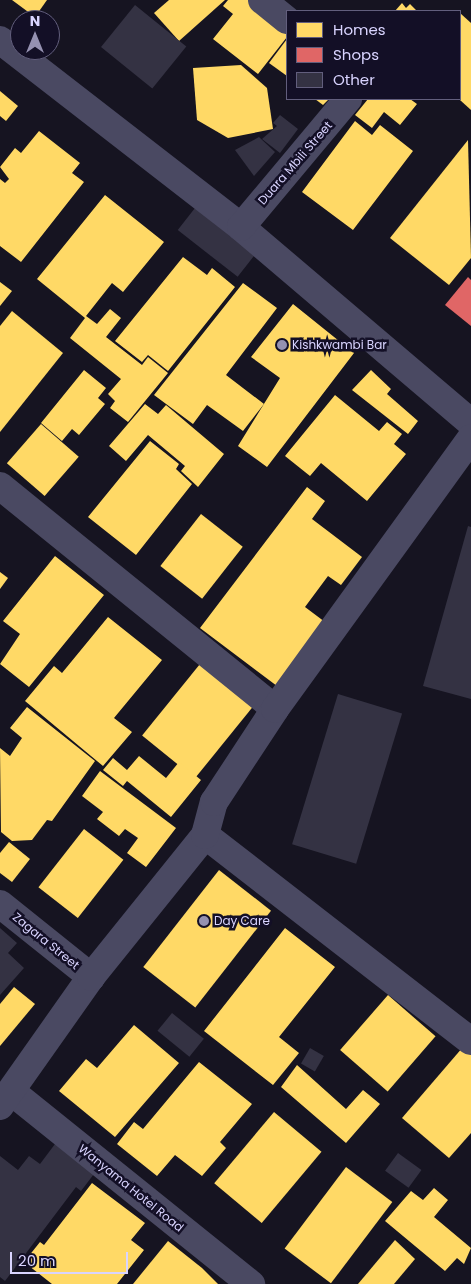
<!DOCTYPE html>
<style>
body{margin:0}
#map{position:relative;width:471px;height:1284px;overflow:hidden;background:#161421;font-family:Poppins,sans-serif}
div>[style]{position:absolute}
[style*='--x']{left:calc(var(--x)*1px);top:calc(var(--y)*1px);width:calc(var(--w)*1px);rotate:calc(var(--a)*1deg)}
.homes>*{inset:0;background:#ffd966;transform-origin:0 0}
.shops>*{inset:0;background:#e06666}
.building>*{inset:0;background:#343243;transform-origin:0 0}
.minor>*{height:28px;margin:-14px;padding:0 14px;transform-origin:14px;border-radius:14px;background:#4a4962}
.dots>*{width:14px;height:14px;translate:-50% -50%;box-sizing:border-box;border:2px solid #130f26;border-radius:50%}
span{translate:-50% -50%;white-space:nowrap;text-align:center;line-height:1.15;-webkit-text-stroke:5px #130f26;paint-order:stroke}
.street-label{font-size:12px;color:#d9d4ff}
.poi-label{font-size:12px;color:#d9d4ff}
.left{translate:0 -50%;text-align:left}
.legend{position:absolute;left:286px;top:10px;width:175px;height:90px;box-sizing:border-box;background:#130f26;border:1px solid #625e7d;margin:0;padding:6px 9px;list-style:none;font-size:15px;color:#d9d4ff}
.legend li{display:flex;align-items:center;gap:10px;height:25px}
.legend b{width:25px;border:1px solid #625e7d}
.north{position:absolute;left:10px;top:10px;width:50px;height:50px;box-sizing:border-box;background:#130f26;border:1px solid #625e7d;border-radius:50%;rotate:0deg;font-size:14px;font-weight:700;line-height:20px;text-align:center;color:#d9d4ff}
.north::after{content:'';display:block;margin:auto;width:18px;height:22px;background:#9591b1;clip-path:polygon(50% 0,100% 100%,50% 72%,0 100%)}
.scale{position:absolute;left:10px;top:1252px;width:118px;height:22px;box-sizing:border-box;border:2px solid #d9d4ff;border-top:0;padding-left:6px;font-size:15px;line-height:18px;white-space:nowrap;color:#d9d4ff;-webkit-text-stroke:4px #130f26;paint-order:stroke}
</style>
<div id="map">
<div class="homes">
<div style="clip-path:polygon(12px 0,47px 0,35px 17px)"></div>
<div style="clip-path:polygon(169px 0,225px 0,179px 41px,154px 13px)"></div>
<div style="clip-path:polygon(228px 0,256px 0,287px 27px,287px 37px,258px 74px,213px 39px,233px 14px,223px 6px)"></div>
<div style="clip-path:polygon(402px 3px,406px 8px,410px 4px,417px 11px,395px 11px)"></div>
<div style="clip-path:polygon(460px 13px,471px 23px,471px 110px,460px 100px)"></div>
<div style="clip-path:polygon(287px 39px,287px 76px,269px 63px)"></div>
<div style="clip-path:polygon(241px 65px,267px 88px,273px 129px,228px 138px,197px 120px,193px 68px)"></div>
<div style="clip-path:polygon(0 91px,18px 106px,6px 121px,0 116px)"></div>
<div style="clip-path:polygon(315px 99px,329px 99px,323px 105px)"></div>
<div style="clip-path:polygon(368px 99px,410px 99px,417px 104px,400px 125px,384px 112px,372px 128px,355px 115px)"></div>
<div style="clip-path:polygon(355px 121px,372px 135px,380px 125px,413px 151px,353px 230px,302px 192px)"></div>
<div style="clip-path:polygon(39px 131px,80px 163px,72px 173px,84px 182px,21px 262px,0 246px,0 179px,5px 183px,9px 179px,0 167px,15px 148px,21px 153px)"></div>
<div style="clip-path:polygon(468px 140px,471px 258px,449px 285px,390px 238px)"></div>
<div style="clip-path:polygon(105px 195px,164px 242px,123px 292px,112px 283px,86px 316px,97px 324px,110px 309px,121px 318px,106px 337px,142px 365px,148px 357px,168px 373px,128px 422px,110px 408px,115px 401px,108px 394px,121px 379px,70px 338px,85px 318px,37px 279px)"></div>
<div style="clip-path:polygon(183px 257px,207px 275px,212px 268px,235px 287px,168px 371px,148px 355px,142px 362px,115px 341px)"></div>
<div style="clip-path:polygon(0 282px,12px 291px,0 306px)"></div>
<div style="clip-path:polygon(243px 283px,277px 308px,226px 375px,264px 404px,243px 431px,207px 405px,193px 424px,154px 395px)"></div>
<div style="clip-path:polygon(293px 304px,354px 353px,267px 467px,238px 446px,280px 378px,251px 357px)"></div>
<div style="clip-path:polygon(12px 311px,63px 353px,0 432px,0 326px)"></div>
<div style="clip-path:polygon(84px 370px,106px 388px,98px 398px,105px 404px,79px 435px,72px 429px,62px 441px,41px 423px)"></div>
<div style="clip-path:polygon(371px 370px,391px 389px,387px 394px,418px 421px,408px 434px,352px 390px)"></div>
<div style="clip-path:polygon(335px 395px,379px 431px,387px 422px,402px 434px,394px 444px,406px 454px,367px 501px,321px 463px,310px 476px,285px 456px)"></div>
<div style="clip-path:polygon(145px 404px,158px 414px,166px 405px,224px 454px,198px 487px,181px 471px,185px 466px,148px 435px,126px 461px,109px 446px)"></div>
<div style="left:41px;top:424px;width:50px;height:52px;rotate:41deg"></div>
<div style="clip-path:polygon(150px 441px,179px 464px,176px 469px,192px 484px,136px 555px,88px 517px)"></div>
<div style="clip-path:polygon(307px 487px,325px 501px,312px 519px,362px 557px,341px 585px,328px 576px,305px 607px,325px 622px,277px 686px,200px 628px)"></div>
<div style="left:201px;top:514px;width:53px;height:66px;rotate:38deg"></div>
<div style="clip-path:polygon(55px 556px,104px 595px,29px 687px,0 664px,20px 634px,3px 621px)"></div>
<div style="clip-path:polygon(0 572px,8px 578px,0 589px)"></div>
<div style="clip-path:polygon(108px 617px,162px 660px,114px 718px,132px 732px,103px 766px,25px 701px,54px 666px,62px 673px)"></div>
<div style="left:200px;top:664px;width:68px;height:92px;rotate:39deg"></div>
<div style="clip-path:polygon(27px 707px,95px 761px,52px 821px,47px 820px,32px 840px,12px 841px,1px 832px,0 748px,10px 756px,22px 738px,10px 728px)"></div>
<div style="clip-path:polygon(139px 756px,166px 778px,179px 762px,201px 780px,171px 817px,127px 781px,123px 786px,103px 770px,113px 758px,127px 770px)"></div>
<div style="clip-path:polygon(100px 771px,176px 828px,146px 867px,127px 853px,138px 838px,125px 829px,119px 836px,97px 819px,103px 812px,82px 796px)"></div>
<div style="left:84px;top:829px;width:50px;height:74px;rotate:38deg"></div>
<div style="clip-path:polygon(9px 842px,30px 859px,12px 882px,0 873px,0 853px)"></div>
<div style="left:219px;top:870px;width:66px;height:123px;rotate:38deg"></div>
<div style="clip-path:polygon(285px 928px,335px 967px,279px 1037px,299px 1053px,273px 1085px,204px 1031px)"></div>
<div style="clip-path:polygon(14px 987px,35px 1004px,0 1046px,0 1004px)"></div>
<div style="left:388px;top:995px;width:63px;height:73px;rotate:41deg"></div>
<div style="clip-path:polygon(134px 1025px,179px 1063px,115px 1137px,59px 1091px,86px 1059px,97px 1068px)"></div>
<div style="clip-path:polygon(463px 1047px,471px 1054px,471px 1133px,449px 1158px,402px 1118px)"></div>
<div style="clip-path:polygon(199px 1062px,252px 1104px,220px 1142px,226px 1148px,202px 1176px,175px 1155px,157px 1176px,117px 1144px,134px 1122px,143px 1129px)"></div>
<div style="clip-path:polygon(297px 1065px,346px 1109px,363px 1090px,380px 1104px,346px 1143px,281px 1087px)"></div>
<div style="left:274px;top:1112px;width:62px;height:93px;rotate:40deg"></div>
<div style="left:346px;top:1167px;width:58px;height:102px;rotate:37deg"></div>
<div style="clip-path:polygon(92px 1183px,145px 1223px,131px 1240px,144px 1250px,117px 1284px,52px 1284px,24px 1262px,40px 1242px,44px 1245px)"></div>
<div style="clip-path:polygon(434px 1188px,448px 1200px,434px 1217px,471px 1248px,464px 1264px,457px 1258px,445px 1271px,385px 1221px,411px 1191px,423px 1200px)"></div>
<div style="clip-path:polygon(395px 1240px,415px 1259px,394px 1284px,358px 1284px)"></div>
<div style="clip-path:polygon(168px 1241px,202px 1268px,218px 1284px,133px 1284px)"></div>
</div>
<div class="shops">
<div style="clip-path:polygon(468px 277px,471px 280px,471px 326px,445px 305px)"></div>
</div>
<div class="building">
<div style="left:135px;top:5px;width:66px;height:54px;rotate:39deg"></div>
<div style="clip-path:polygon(280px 115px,298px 129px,280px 153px,262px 139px,277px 126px,273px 123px)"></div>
<div style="clip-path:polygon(259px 137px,275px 152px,254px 176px,235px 150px)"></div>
<div style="left:195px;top:208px;width:76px;height:28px;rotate:38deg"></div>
<div style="clip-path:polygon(468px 526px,471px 527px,471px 699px,423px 686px)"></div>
<div style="left:338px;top:694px;width:67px;height:157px;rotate:17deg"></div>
<div style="clip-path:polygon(0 928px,17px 943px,8px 953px,24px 968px,0 995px)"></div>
<div style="left:172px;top:1013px;width:41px;height:23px;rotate:39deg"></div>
<div style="left:310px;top:1048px;width:16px;height:18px;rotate:30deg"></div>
<div style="clip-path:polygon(58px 1140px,97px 1170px,81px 1191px,76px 1187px,5px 1281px,0 1277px,0 1156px,18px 1170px,29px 1156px,40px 1164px)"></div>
<div style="left:398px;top:1153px;width:29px;height:22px;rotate:36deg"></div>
</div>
<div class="minor">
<div style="--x:262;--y:0;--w:32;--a:39"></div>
<div style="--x:0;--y:40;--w:305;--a:37.8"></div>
<div style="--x:241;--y:227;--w:302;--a:40.4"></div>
<div style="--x:241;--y:227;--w:167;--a:-50.1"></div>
<div style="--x:0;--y:486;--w:354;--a:39"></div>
<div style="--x:205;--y:835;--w:336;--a:37.8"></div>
<div style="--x:0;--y:904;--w:117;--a:38.7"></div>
<div style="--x:12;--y:1092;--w:307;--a:38.8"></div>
<div style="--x:0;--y:1106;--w:158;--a:-54.8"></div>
<div style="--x:91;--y:977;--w:182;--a:-51.2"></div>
<div style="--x:205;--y:835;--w:34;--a:-75"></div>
<div style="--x:214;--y:802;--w:111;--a:-56.7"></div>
<div style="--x:275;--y:709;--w:334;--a:-54.1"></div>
</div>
<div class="dots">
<div style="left:282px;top:345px;background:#9591b1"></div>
<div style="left:204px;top:921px;background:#9591b1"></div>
</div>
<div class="street-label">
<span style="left:295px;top:163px;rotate:-49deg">Duara Mbili Street</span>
<span style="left:46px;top:941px;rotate:39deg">Zagara Street</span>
<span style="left:131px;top:1188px;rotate:39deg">Wanyama Hotel Road</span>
</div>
<div class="poi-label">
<span class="left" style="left:292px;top:345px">Kishkwambi Bar</span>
<span class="left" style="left:214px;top:921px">Day Care</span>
</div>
<ul class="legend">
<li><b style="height:14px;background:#ffd966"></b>Homes</li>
<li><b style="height:14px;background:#e06666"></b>Shops</li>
<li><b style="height:14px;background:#343243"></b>Other</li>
</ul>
<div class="north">N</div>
<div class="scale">20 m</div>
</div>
